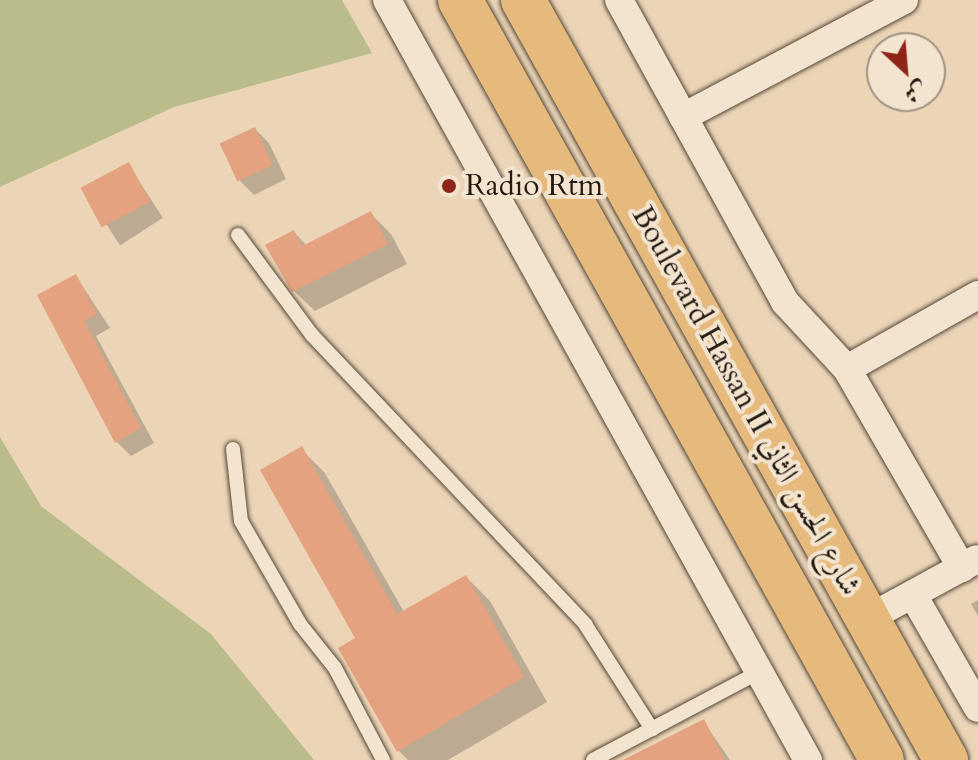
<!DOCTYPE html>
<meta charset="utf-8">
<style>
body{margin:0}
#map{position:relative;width:978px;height:760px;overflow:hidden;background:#ecd5b7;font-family:Cardo,Amiri,serif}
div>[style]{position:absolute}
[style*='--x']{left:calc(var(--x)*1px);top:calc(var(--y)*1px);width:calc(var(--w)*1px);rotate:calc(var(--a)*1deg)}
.green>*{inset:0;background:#bbbc8c}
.shadow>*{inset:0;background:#0003;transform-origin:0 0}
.building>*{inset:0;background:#e5a281;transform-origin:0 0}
.roads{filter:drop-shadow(0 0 2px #55493a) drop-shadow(0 0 2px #55493a)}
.lane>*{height:14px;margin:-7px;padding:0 7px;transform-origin:7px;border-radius:7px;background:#f3e4d0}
.street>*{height:28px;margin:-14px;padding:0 14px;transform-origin:14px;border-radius:14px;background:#f3e4d0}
.primary>*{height:44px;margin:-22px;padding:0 22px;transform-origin:22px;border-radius:22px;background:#e6ba7c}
.dots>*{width:22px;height:22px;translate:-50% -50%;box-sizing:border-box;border:4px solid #f3e4d0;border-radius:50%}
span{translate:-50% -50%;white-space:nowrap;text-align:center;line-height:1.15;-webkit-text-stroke:8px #f3e4d0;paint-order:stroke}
.poi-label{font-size:30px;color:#231a10}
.left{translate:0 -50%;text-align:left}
.street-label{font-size:30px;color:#231a10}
.north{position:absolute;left:866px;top:32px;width:80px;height:80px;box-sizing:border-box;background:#f3e4d0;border:2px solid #a09383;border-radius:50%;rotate:154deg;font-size:22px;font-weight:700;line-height:32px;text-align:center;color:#231a10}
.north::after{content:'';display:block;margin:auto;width:28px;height:36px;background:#8f2418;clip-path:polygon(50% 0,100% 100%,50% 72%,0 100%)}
</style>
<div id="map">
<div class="green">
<div style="clip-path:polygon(0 0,342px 0,372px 53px,174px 107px,0 187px)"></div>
<div style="clip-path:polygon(0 437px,41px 506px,211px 634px,314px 760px,0 760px)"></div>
</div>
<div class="shadow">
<div style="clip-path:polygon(255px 129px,269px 143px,286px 179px,254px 195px,240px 181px)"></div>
<div style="left:128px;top:164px;width:64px;height:51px;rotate:57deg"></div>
<div style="clip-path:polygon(371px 214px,391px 234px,407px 264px,315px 311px,294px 291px,294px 232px,307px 246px)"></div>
<div style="clip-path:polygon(76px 276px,110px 328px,96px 336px,154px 443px,131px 456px,117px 442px,40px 296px)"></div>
<div style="clip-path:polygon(301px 449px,325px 473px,404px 612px,466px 577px,490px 601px,547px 702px,448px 760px,408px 760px,399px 751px,340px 648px,357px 638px)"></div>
<div style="clip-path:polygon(978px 600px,978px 616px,971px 604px)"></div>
<div style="clip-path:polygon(703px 721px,730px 760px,635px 760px)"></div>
</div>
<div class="building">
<div style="left:255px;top:127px;width:42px;height:39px;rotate:65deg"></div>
<div style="left:129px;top:162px;width:45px;height:55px;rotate:62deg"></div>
<div style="clip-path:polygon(371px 211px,388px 244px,292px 292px,265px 245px,294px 230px,302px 246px)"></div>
<div style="clip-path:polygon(76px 274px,97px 314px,84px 321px,141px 428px,115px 443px,37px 295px)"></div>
<div style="clip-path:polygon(302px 446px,397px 614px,466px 575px,524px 677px,397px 752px,338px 648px,355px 638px,260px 470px)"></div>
<div style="clip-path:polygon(704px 719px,725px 760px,623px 760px)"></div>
</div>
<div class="roads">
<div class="lane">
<div style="--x:238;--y:235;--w:124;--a:53.5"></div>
<div style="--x:312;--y:335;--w:398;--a:46.6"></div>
<div style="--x:585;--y:624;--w:125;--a:57.5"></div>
<div style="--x:233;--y:449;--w:72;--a:83.7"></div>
<div style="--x:241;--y:521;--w:119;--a:60.2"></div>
<div style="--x:300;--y:624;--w:56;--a:51.5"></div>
<div style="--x:335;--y:668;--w:104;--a:62.4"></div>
<div style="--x:593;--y:760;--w:188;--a:-27.9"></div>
</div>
<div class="street">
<div style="--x:387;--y:0;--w:869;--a:61.02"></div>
<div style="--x:619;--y:0;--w:345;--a:61.2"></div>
<div style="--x:785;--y:302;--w:91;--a:47.2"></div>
<div style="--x:847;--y:369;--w:230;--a:60"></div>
<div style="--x:683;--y:117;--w:250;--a:-27.9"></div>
<div style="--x:847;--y:369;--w:150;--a:-29.5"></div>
<div style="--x:913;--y:595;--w:130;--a:60.1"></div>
<div style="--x:867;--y:619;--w:125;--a:-28.6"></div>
</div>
<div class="primary">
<div style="--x:460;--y:0;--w:869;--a:60.96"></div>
<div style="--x:523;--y:0;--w:870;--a:60.9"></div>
</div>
</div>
<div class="dots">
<div style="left:449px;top:186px;background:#8f2418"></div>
</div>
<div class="poi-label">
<span class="left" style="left:465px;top:186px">Radio Rtm</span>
</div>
<div class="street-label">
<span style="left:746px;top:401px;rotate:61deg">Boulevard Hassan II شارع الحسن الثاني</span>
</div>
<div class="north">ش</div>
</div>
